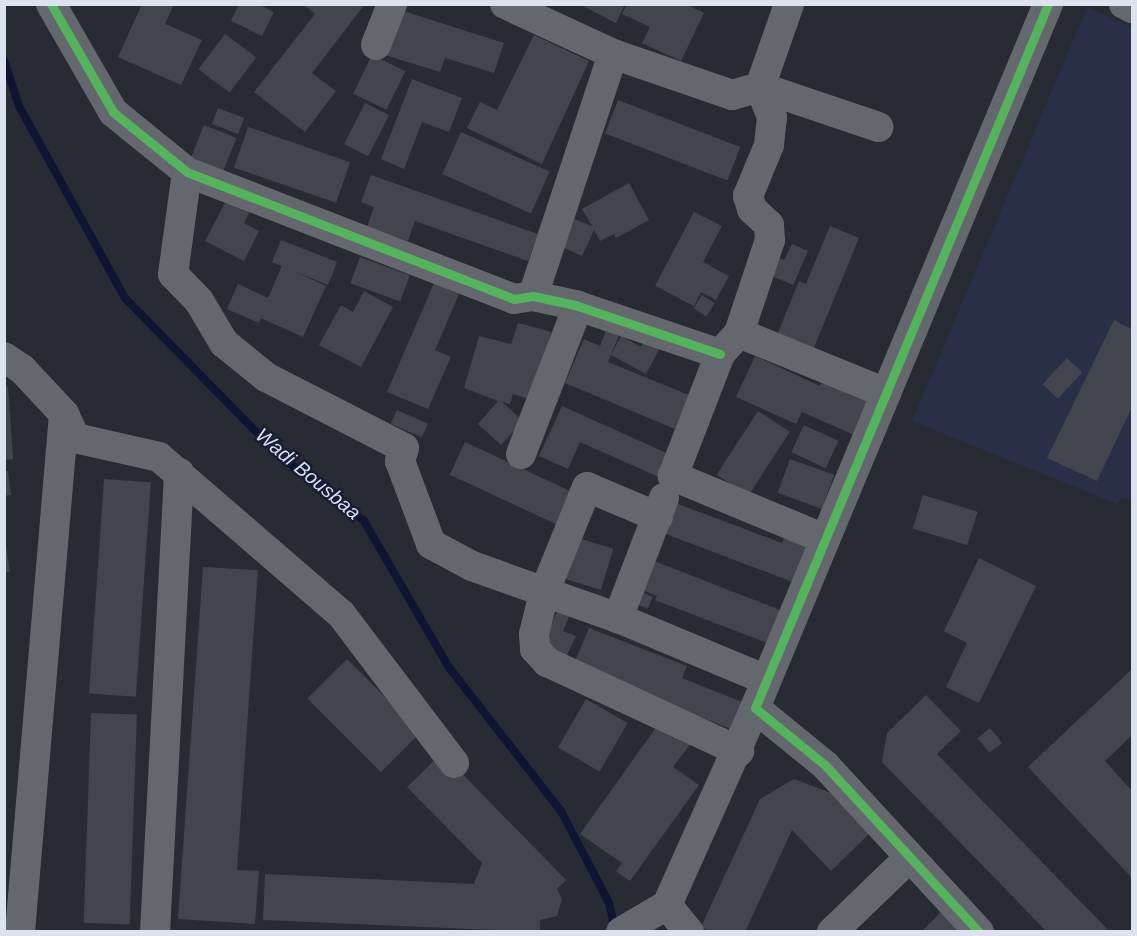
<!DOCTYPE html>
<style>
body{margin:0}
#map{position:relative;width:1137px;height:936px;overflow:hidden;background:#282a34;font-family:Arial,sans-serif}
div>[style]{position:absolute}
[style*='--x']{left:calc(var(--x)*1px);top:calc(var(--y)*1px);width:calc(var(--w)*1px);rotate:calc(var(--a)*1deg)}
.built>*{inset:0;background:#292f46}
.stream>*{height:8px;margin:-4px;padding:0 4px;transform-origin:4px;border-radius:4px;background:#0f1434}
.building>*{inset:0;background:#43454e;transform-origin:0 0}
.minor>*{height:30px;margin:-15px;padding:0 15px;transform-origin:15px;border-radius:15px;background:#65676e}
.cycleway>*{height:9px;margin:-4.5px;padding:0 4.5px;transform-origin:4.5px;border-radius:4.5px;background:#56b35d}
span{translate:-50% -50%;white-space:nowrap;text-align:center;line-height:1.15;-webkit-text-stroke:5px #181d30;paint-order:stroke}
.water-label{font-size:20px;color:#d5ddf9;font-style:italic}
.frame{position:absolute;inset:0;border:6px solid #dde2ef;pointer-events:none}
</style>
<div id="map">
<div class="built">
<div style="clip-path:polygon(1087px 7px,1132px 27px,1132px 501px,1122px 497px,1117px 504px,912px 421px)"></div>
</div>
<div class="stream">
<div style="--x:4;--y:60;--w:48;--a:71.9"></div>
<div style="--x:19;--y:106;--w:219;--a:61.1"></div>
<div style="--x:125;--y:298;--w:219;--a:45.6"></div>
<div style="--x:278;--y:454;--w:109;--a:37.9"></div>
<div style="--x:364;--y:521;--w:168;--a:59.9"></div>
<div style="--x:448;--y:666;--w:184;--a:52.1"></div>
<div style="--x:561;--y:811;--w:104;--a:62.4"></div>
<div style="--x:609;--y:903;--w:26;--a:77"></div>
</div>
<div class="building">
<div style="clip-path:polygon(142px 4px,174px 4px,165px 24px,202px 40px,181px 85px,118px 57px)"></div>
<div style="clip-path:polygon(239px 4px,258px 4px,274px 12px,262px 36px,231px 21px)"></div>
<div style="clip-path:polygon(303px 4px,365px 4px,312px 73px,336px 91px,305px 132px,254px 92px,315px 14px)"></div>
<div style="clip-path:polygon(579px 4px,625px 4px,616px 23px)"></div>
<div style="clip-path:polygon(627px 4px,686px 4px,704px 13px,681px 61px,642px 43px,650px 27px,622px 14px)"></div>
<div style="clip-path:polygon(397px 9px,504px 43px,494px 73px,445px 58px,440px 72px,382px 54px)"></div>
<div style="left:225px;top:34px;width:39px;height:44px;rotate:37deg"></div>
<div style="clip-path:polygon(534px 35px,589px 61px,542px 164px,467px 128px,480px 102px,497px 110px)"></div>
<div style="left:372px;top:55px;width:37px;height:43px;rotate:26deg"></div>
<div style="clip-path:polygon(412px 79px,462px 98px,449px 132px,422px 122px,404px 169px,381px 159px)"></div>
<div style="left:618px;top:100px;width:131px;height:36px;rotate:21deg"></div>
<div style="left:365px;top:103px;width:27px;height:46px;rotate:27deg"></div>
<div style="left:218px;top:108px;width:28px;height:17px;rotate:21deg"></div>
<div style="left:204px;top:125px;width:35px;height:35px;rotate:22deg"></div>
<div style="left:248px;top:127px;width:108px;height:43px;rotate:19deg"></div>
<div style="left:461px;top:132px;width:97px;height:46px;rotate:24deg"></div>
<div style="clip-path:polygon(371px 175px,538px 234px,528px 261px,415px 221px,408px 241px,367px 227px,374px 207px,361px 202px)"></div>
<div style="clip-path:polygon(629px 183px,649px 220px,616px 238px,614px 234px,600px 241px,594px 230px,582px 256px,560px 246px,572px 218px,592px 226px,582px 209px)"></div>
<div style="clip-path:polygon(228px 197px,251px 209px,244px 223px,259px 231px,244px 261px,205px 241px)"></div>
<div style="clip-path:polygon(694px 212px,722px 226px,703px 262px,729px 276px,716px 300px,701px 292px,694px 306px,655px 286px)"></div>
<div style="clip-path:polygon(830px 226px,859px 238px,813px 350px,777px 335px,799px 281px,806px 284px)"></div>
<div style="clip-path:polygon(281px 240px,337px 262px,328px 285px,291px 270px,326px 286px,303px 337px,261px 318px,259px 323px,227px 309px,238px 284px,268px 298px,282px 266px,272px 262px)"></div>
<div style="clip-path:polygon(792px 244px,808px 251px,793px 285px,769px 275px,777px 257px,784px 260px)"></div>
<div style="left:360px;top:257px;width:53px;height:28px;rotate:20deg"></div>
<div style="clip-path:polygon(434px 283px,459px 294px,435px 350px,451px 357px,428px 409px,387px 392px)"></div>
<div style="clip-path:polygon(364px 291px,393px 307px,361px 367px,319px 345px,341px 305px,353px 312px)"></div>
<div style="left:702px;top:295px;width:15px;height:16px;rotate:32deg"></div>
<div style="clip-path:polygon(1114px 320px,1132px 329px,1132px 407px,1097px 481px,1047px 458px)"></div>
<div style="clip-path:polygon(518px 323px,551px 332px,532px 400px,513px 394px,510px 404px,502px 402px,523px 421px,501px 445px,478px 424px,498px 401px,464px 388px,479px 336px,511px 344px)"></div>
<div style="clip-path:polygon(607px 328px,620px 333px,608px 362px,689px 395px,675px 429px,565px 383px,584px 339px,600px 346px)"></div>
<div style="clip-path:polygon(621px 336px,641px 347px,647px 337px,661px 346px,646px 374px,611px 355px)"></div>
<div style="clip-path:polygon(755px 356px,820px 386px,824px 376px,878px 400px,861px 438px,802px 412px,796px 424px,736px 397px)"></div>
<div style="left:1067px;top:358px;width:21px;height:36px;rotate:43deg"></div>
<div style="clip-path:polygon(8px 386px,13px 459px,4px 460px,4px 387px)"></div>
<div style="clip-path:polygon(562px 406px,671px 455px,661px 478px,580px 442px,568px 469px,539px 456px)"></div>
<div style="left:397px;top:410px;width:34px;height:15px;rotate:24deg"></div>
<div style="left:758px;top:411px;width:38px;height:76px;rotate:33deg"></div>
<div style="left:804px;top:425px;width:38px;height:30px;rotate:25deg"></div>
<div style="left:465px;top:442px;width:121px;height:36px;rotate:25deg"></div>
<div style="left:790px;top:459px;width:47px;height:36px;rotate:20deg"></div>
<div style="clip-path:polygon(4px 471px,8px 471px,11px 495px,4px 496px)"></div>
<div style="left:104px;top:479px;width:47px;height:215px;rotate:4deg"></div>
<div style="left:923px;top:495px;width:57px;height:35px;rotate:17deg"></div>
<div style="clip-path:polygon(670px 501px,782px 543px,785px 534px,813px 545px,798px 584px,658px 531px)"></div>
<div style="clip-path:polygon(4px 532px,10px 572px,4px 572px)"></div>
<div style="left:578px;top:538px;width:37px;height:43px;rotate:17deg"></div>
<div style="clip-path:polygon(979px 558px,1036px 586px,979px 703px,946px 687px,967px 643px,944px 631px)"></div>
<div style="clip-path:polygon(649px 559px,780px 610px,767px 643px,655px 600px,657px 596px,637px 588px)"></div>
<div style="clip-path:polygon(203px 567px,258px 570px,237px 870px,259px 871px,255px 924px,178px 919px)"></div>
<div style="left:639px;top:591px;width:15px;height:13px;rotate:23deg"></div>
<div style="clip-path:polygon(559px 607px,571px 612px,563px 631px,576px 636px,566px 657px,542px 647px)"></div>
<div style="clip-path:polygon(589px 628px,687px 666px,682px 678px,747px 704px,736px 731px,573px 666px)"></div>
<div style="left:347px;top:659px;width:104px;height:56px;rotate:45deg"></div>
<div style="clip-path:polygon(1132px 669px,1132px 735px,1105px 761px,1132px 791px,1132px 878px,1028px 767px)"></div>
<div style="clip-path:polygon(926px 695px,961px 731px,937px 754px,1110px 932px,1047px 932px,882px 762px,887px 733px)"></div>
<div style="left:586px;top:699px;width:48px;height:56px;rotate:30deg"></div>
<div style="left:91px;top:713px;width:46px;height:210px;rotate:2deg"></div>
<div style="clip-path:polygon(657px 726px,673px 738px,680px 729px,694px 739px,673px 767px,699px 785px,630px 881px,616px 871px,622px 863px,580px 834px)"></div>
<div style="left:990px;top:728px;width:19px;height:16px;rotate:51deg"></div>
<div style="clip-path:polygon(442px 753px,566px 880px,557px 889px,562px 899px,557px 916px,540px 920px,540px 932px,263px 920px,265px 874px,474px 884px,482px 863px,407px 787px)"></div>
<div style="clip-path:polygon(794px 779px,831px 793px,870px 833px,831px 871px,792px 830px,745px 932px,711px 932px,701px 927px,760px 799px)"></div>
<div style="clip-path:polygon(942px 911px,962px 932px,921px 932px)"></div>
</div>
<div class="minor">
<div style="--x:51;--y:4;--w:125;--a:60.1"></div>
<div style="--x:113;--y:112;--w:95;--a:39"></div>
<div style="--x:187;--y:172;--w:351;--a:21.2"></div>
<div style="--x:514;--y:299;--w:19;--a:-9"></div>
<div style="--x:533;--y:296;--w:43;--a:12.1"></div>
<div style="--x:575;--y:305;--w:153;--a:18.7"></div>
<div style="--x:505;--y:4;--w:119;--a:24.8"></div>
<div style="--x:613;--y:54;--w:255;--a:108.3"></div>
<div style="--x:1124;--y:4;--w:9;--a:27"></div>
<div style="--x:376;--y:45;--w:44;--a:-68.7"></div>
<div style="--x:613;--y:54;--w:126;--a:19"></div>
<div style="--x:732;--y:95;--w:29;--a:-16"></div>
<div style="--x:760;--y:87;--w:88;--a:-70.7"></div>
<div style="--x:187;--y:172;--w:103;--a:97.8"></div>
<div style="--x:173;--y:274;--w:37;--a:46"></div>
<div style="--x:199;--y:301;--w:49;--a:59.2"></div>
<div style="--x:224;--y:343;--w:54;--a:39"></div>
<div style="--x:266;--y:377;--w:155;--a:27.2"></div>
<div style="--x:404;--y:448;--w:14;--a:107"></div>
<div style="--x:400;--y:461;--w:89;--a:69.5"></div>
<div style="--x:431;--y:544;--w:47;--a:28.2"></div>
<div style="--x:472;--y:566;--w:155;--a:19.6"></div>
<div style="--x:739;--y:333;--w:159;--a:22.2"></div>
<div style="--x:4;--y:357;--w:22;--a:34"></div>
<div style="--x:22;--y:369;--w:62;--a:47"></div>
<div style="--x:64;--y:414;--w:26;--a:65"></div>
<div style="--x:75;--y:438;--w:86;--a:12.7"></div>
<div style="--x:159;--y:457;--w:240;--a:40.8"></div>
<div style="--x:341;--y:614;--w:187;--a:52.8"></div>
<div style="--x:521;--y:454;--w:159;--a:-68.9"></div>
<div style="--x:664;--y:498;--w:129;--a:111"></div>
<div style="--x:618;--y:618;--w:160;--a:22.7"></div>
<div style="--x:658;--y:517;--w:77;--a:-157.1"></div>
<div style="--x:587;--y:487;--w:114;--a:112.1"></div>
<div style="--x:544;--y:593;--w:42;--a:103.7"></div>
<div style="--x:534;--y:634;--w:15;--a:86"></div>
<div style="--x:535;--y:649;--w:18;--a:47"></div>
<div style="--x:547;--y:662;--w:212;--a:24.9"></div>
<div style="--x:825;--y:539;--w:165;--a:-157.5"></div>
<div style="--x:673;--y:476;--w:131;--a:-68.9"></div>
<div style="--x:720;--y:354;--w:28;--a:-48"></div>
<div style="--x:739;--y:333;--w:98;--a:-71.6"></div>
<div style="--x:770;--y:240;--w:15;--a:-94"></div>
<div style="--x:769;--y:225;--w:23;--a:-137"></div>
<div style="--x:752;--y:209;--w:14;--a:-107"></div>
<div style="--x:748;--y:196;--w:55;--a:-67.6"></div>
<div style="--x:769;--y:145;--w:28;--a:-84"></div>
<div style="--x:772;--y:117;--w:32;--a:-112"></div>
<div style="--x:760;--y:87;--w:125;--a:18.7"></div>
<div style="--x:667;--y:905;--w:35;--a:51"></div>
<div style="--x:20;--y:932;--w:520;--a:-85.14"></div>
<div style="--x:155;--y:932;--w:460;--a:-87"></div>
<div style="--x:621;--y:932;--w:53;--a:-30.4"></div>
<div style="--x:667;--y:905;--w:216;--a:-65.9"></div>
<div style="--x:832;--y:932;--w:108;--a:-43.9"></div>
<div style="--x:979;--y:932;--w:227;--a:-132.7"></div>
<div style="--x:825;--y:765;--w:90;--a:-140.8"></div>
<div style="--x:755;--y:708;--w:763;--a:-67.4"></div>
</div>
<div class="cycleway">
<div style="--x:51;--y:4;--w:125;--a:60.1"></div>
<div style="--x:113;--y:112;--w:95;--a:39"></div>
<div style="--x:187;--y:172;--w:351;--a:21.2"></div>
<div style="--x:514;--y:299;--w:19;--a:-9"></div>
<div style="--x:533;--y:296;--w:43;--a:12.1"></div>
<div style="--x:575;--y:305;--w:153;--a:18.7"></div>
<div style="--x:979;--y:932;--w:227;--a:-132.7"></div>
<div style="--x:825;--y:765;--w:90;--a:-140.8"></div>
<div style="--x:755;--y:708;--w:763;--a:-67.4"></div>
</div>
<div class="water-label">
<span style="left:308px;top:474px;rotate:40deg">Wadi Bousbaa</span>
</div>
<div class="frame"></div>
</div>
